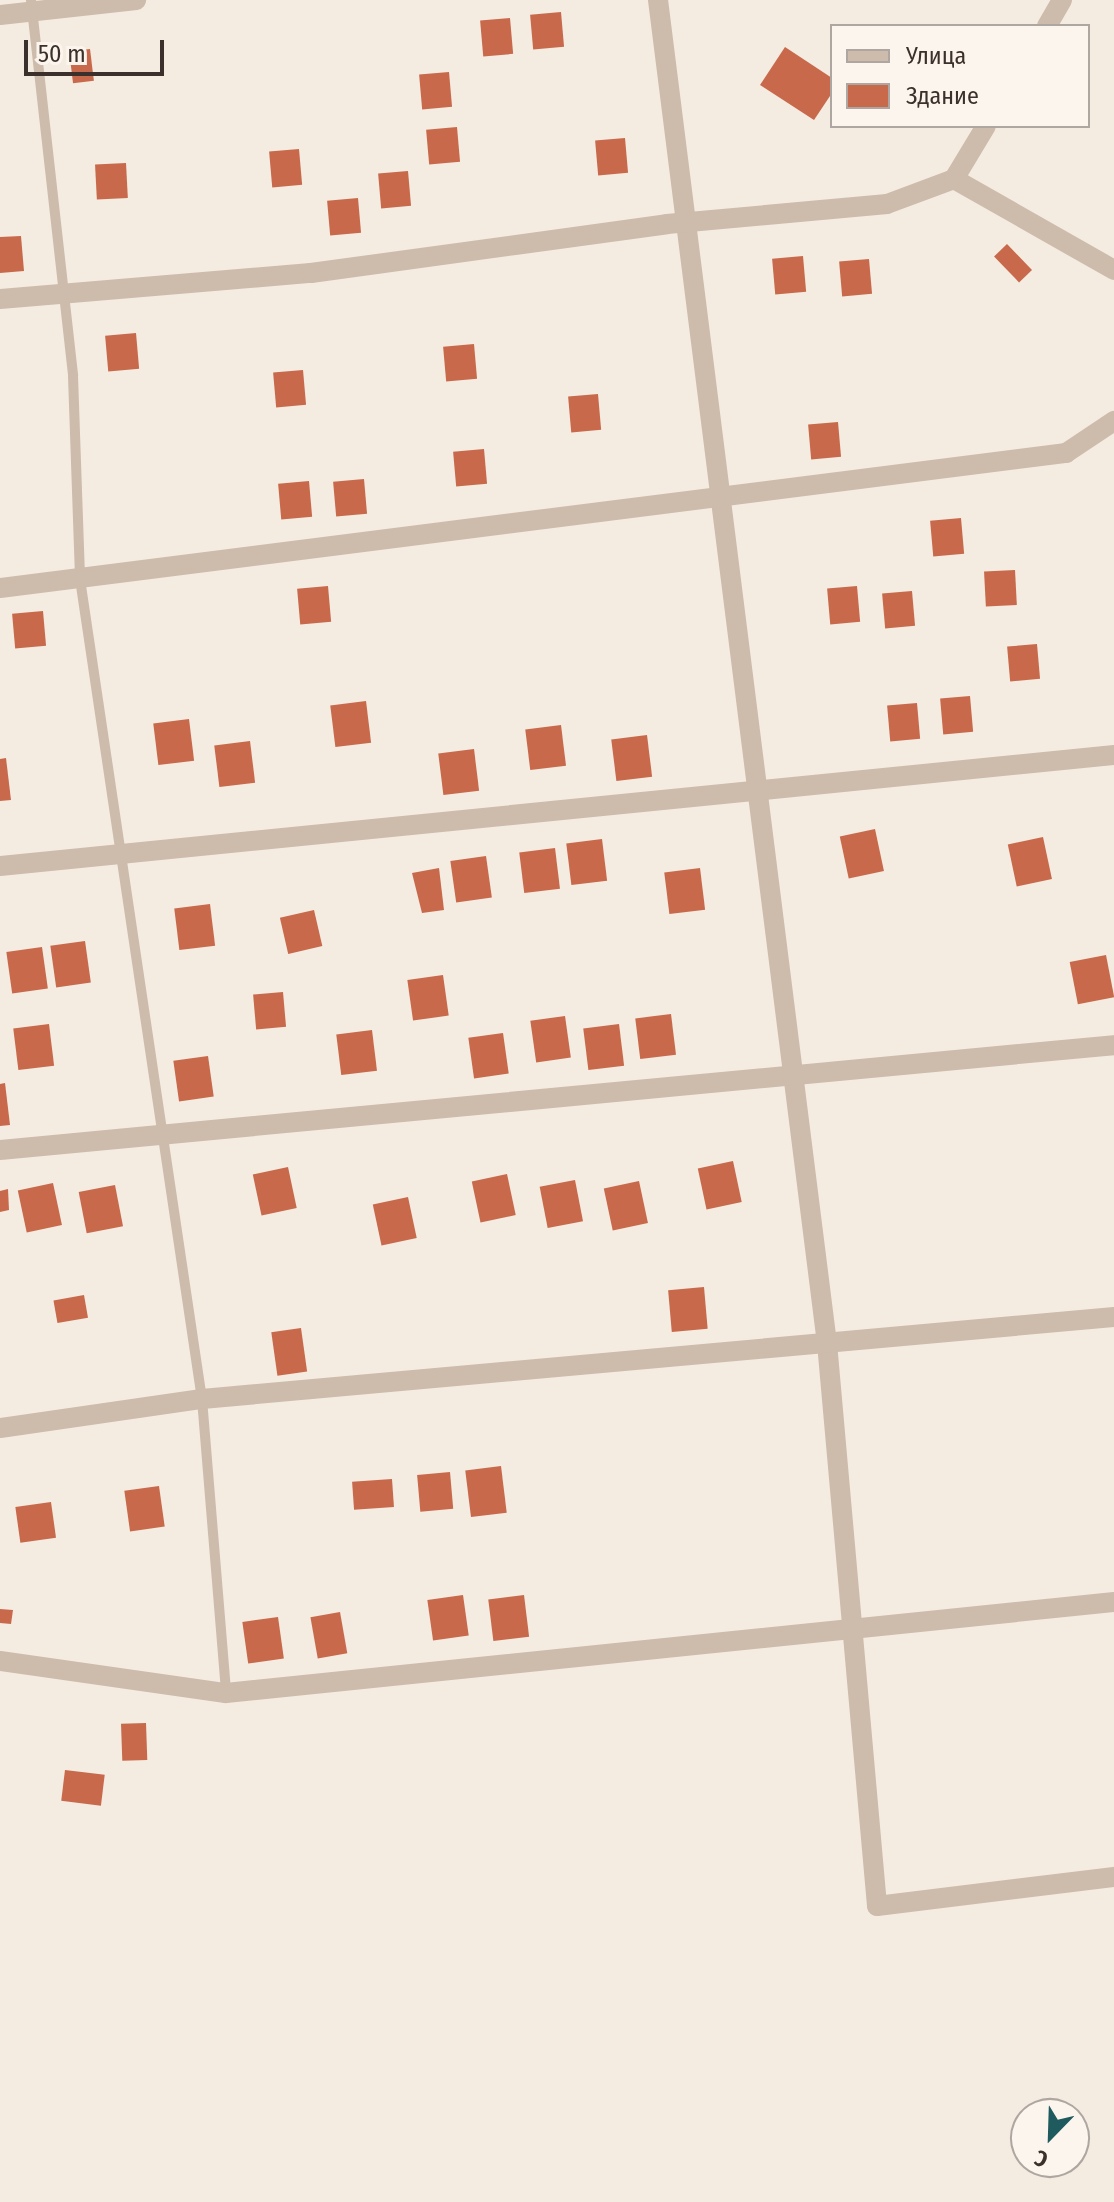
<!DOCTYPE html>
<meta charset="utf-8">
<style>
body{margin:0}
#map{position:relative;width:1114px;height:2202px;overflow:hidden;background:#f4ebe1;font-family:"Fira Sans Condensed",sans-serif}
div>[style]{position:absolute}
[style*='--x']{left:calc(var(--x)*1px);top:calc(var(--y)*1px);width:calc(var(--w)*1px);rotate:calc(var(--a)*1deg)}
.building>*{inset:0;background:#c8694b;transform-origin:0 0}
.service>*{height:10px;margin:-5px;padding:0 5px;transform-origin:5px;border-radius:5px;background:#cdbbac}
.minor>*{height:20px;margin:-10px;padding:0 10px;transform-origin:10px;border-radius:10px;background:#cdbbac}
span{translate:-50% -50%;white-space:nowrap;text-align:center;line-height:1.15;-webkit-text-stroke:6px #fbf5ee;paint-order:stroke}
.legend{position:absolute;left:830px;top:24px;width:260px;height:104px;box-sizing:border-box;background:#fbf5ee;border:2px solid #aea6a0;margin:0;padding:10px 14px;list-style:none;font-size:24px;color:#3b302b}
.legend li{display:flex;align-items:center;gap:16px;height:40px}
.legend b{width:40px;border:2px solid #aea6a0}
.north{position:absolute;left:1010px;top:2098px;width:80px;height:80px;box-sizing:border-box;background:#fbf5ee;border:2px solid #aea6a0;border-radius:50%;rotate:203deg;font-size:22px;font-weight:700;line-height:32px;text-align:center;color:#3b302b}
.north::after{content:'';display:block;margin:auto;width:28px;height:36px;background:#1f5a5e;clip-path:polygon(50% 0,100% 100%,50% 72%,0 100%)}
.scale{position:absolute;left:24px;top:40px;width:140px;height:36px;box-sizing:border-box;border:4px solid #3b302b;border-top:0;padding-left:10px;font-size:24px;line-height:28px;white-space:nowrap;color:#3b302b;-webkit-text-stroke:6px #fbf5ee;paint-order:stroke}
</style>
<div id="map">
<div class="building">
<div style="left:561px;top:12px;width:35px;height:31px;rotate:85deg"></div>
<div style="left:510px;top:18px;width:36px;height:30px;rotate:85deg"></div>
<div style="clip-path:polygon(785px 47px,832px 78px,832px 93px,814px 120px,760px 85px)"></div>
<div style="left:90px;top:49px;width:32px;height:21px;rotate:83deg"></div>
<div style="left:449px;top:72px;width:35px;height:30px;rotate:85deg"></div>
<div style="left:457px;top:127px;width:35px;height:31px;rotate:85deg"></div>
<div style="left:625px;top:138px;width:35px;height:30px;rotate:85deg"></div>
<div style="left:299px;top:149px;width:36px;height:30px;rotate:85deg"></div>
<div style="left:126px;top:163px;width:35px;height:31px;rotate:87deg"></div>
<div style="left:408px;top:171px;width:35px;height:30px;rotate:85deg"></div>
<div style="left:358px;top:198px;width:35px;height:31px;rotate:85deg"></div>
<div style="clip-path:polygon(21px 236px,24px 271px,0 273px,0 237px)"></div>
<div style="left:1007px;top:244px;width:36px;height:18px;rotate:46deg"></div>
<div style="left:803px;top:256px;width:36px;height:31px;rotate:85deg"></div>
<div style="left:869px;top:259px;width:35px;height:30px;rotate:85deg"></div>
<div style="left:136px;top:333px;width:36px;height:31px;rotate:85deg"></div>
<div style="left:474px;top:344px;width:35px;height:31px;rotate:85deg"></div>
<div style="left:303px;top:370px;width:35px;height:30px;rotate:85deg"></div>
<div style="left:598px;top:394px;width:36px;height:30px;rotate:85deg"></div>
<div style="left:838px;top:422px;width:35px;height:30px;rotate:85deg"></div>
<div style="left:484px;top:449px;width:35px;height:31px;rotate:85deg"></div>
<div style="left:364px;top:479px;width:35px;height:31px;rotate:85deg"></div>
<div style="left:309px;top:481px;width:36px;height:31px;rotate:85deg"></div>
<div style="left:961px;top:518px;width:36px;height:31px;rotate:85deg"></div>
<div style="left:1015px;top:570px;width:35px;height:31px;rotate:87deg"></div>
<div style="left:328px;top:586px;width:36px;height:31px;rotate:85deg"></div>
<div style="left:857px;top:586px;width:36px;height:30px;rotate:85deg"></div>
<div style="left:912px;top:591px;width:35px;height:30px;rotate:85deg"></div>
<div style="left:43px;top:611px;width:35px;height:31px;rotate:85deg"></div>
<div style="left:1037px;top:644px;width:35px;height:30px;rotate:85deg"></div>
<div style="left:970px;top:696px;width:36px;height:30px;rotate:85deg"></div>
<div style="left:366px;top:701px;width:42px;height:36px;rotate:83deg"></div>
<div style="left:917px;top:703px;width:36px;height:30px;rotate:85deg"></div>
<div style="left:189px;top:719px;width:42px;height:36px;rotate:83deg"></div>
<div style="left:561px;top:725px;width:41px;height:36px;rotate:83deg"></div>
<div style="left:647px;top:735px;width:42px;height:36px;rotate:83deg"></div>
<div style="left:250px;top:741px;width:42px;height:36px;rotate:83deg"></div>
<div style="left:474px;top:749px;width:42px;height:36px;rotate:83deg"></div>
<div style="clip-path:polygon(6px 758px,11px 800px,0 801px,0 759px)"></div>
<div style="left:875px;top:829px;width:43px;height:36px;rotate:78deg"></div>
<div style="left:1043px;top:837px;width:43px;height:36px;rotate:78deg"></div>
<div style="left:602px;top:839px;width:42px;height:36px;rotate:83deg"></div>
<div style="left:555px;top:848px;width:41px;height:36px;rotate:83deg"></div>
<div style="left:486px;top:856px;width:42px;height:36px;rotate:82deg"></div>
<div style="clip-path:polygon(439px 868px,444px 910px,422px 913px,412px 873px)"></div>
<div style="left:700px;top:868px;width:42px;height:36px;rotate:83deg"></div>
<div style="left:210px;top:904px;width:42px;height:36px;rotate:83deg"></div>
<div style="left:314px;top:910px;width:37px;height:35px;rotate:77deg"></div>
<div style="left:85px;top:941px;width:42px;height:35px;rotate:82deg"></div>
<div style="left:42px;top:947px;width:42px;height:36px;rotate:82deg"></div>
<div style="left:1106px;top:955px;width:43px;height:37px;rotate:79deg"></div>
<div style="left:443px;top:975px;width:41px;height:36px;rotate:82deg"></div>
<div style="left:283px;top:992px;width:35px;height:30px;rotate:85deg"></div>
<div style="left:671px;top:1014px;width:41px;height:36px;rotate:83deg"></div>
<div style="left:565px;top:1016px;width:42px;height:35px;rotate:82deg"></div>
<div style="left:49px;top:1024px;width:42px;height:36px;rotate:83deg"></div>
<div style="left:619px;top:1024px;width:42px;height:36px;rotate:83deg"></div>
<div style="left:372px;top:1030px;width:41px;height:36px;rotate:83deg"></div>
<div style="left:503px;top:1033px;width:41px;height:35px;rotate:82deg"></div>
<div style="left:208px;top:1056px;width:41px;height:35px;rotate:82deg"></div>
<div style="clip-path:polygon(5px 1083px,10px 1125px,0 1126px,0 1084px)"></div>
<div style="left:733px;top:1161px;width:42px;height:36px;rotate:78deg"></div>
<div style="left:288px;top:1167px;width:42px;height:36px;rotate:78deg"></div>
<div style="left:507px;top:1174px;width:42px;height:36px;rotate:78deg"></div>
<div style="left:575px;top:1180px;width:42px;height:36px;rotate:79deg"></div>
<div style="left:639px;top:1181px;width:43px;height:36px;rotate:78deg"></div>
<div style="left:53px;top:1183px;width:43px;height:36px;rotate:78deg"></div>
<div style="left:115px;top:1185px;width:42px;height:37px;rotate:79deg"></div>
<div style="clip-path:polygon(8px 1189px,9px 1210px,0 1212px,0 1191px)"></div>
<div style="left:408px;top:1197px;width:42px;height:36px;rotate:78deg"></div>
<div style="left:704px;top:1287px;width:42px;height:36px;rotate:85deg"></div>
<div style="left:84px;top:1295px;width:23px;height:31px;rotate:80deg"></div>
<div style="left:301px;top:1328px;width:44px;height:30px;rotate:82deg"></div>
<div style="left:501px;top:1466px;width:47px;height:36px;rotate:83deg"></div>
<div style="left:450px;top:1472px;width:37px;height:33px;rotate:85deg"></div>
<div style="left:392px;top:1479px;width:28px;height:40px;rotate:86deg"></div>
<div style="left:159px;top:1486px;width:41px;height:35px;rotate:82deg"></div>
<div style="left:51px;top:1502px;width:36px;height:36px;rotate:82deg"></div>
<div style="left:463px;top:1595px;width:41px;height:36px;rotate:82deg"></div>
<div style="left:524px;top:1595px;width:42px;height:36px;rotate:83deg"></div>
<div style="clip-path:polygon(0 1609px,13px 1610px,11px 1624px,0 1623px)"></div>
<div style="left:340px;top:1612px;width:42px;height:30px;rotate:80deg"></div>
<div style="left:278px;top:1617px;width:42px;height:36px;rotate:82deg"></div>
<div style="left:146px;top:1723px;width:37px;height:25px;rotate:88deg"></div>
<div style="left:65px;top:1770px;width:40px;height:31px;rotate:7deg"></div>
</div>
<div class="service">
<div style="--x:31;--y:0;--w:378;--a:83.6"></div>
<div style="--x:73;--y:376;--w:203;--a:88"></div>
<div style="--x:80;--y:579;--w:829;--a:81.54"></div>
<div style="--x:202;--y:1399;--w:295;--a:85.3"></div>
</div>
<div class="minor">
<div style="--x:658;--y:0;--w:1354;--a:82.83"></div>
<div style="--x:827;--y:1343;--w:565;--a:84.92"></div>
<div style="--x:877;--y:1906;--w:239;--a:-7"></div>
<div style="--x:0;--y:15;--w:137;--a:-6.3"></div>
<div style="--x:1047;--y:26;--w:30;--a:-60"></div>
<div style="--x:954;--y:179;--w:184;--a:29.6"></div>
<div style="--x:0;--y:299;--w:312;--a:-4.8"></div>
<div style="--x:311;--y:273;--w:359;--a:-7.8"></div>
<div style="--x:667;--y:224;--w:221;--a:-5.2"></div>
<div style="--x:887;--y:204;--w:72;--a:-20.5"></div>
<div style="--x:954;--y:179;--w:62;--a:-58.9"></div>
<div style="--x:0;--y:588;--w:1075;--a:-7.22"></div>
<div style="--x:1066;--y:453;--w:58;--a:-33.7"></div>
<div style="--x:0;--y:866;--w:1120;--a:-5.69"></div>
<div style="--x:0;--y:1150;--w:1119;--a:-5.38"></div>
<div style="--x:0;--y:1428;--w:204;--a:-8.2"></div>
<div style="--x:202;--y:1399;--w:916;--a:-5.14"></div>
<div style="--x:0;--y:1661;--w:228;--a:8.1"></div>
<div style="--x:226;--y:1693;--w:893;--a:-5.85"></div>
</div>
<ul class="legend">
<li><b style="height:10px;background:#cdbbac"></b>Улица</li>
<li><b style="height:22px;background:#c8694b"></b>Здание</li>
</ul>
<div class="north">С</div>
<div class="scale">50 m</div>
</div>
